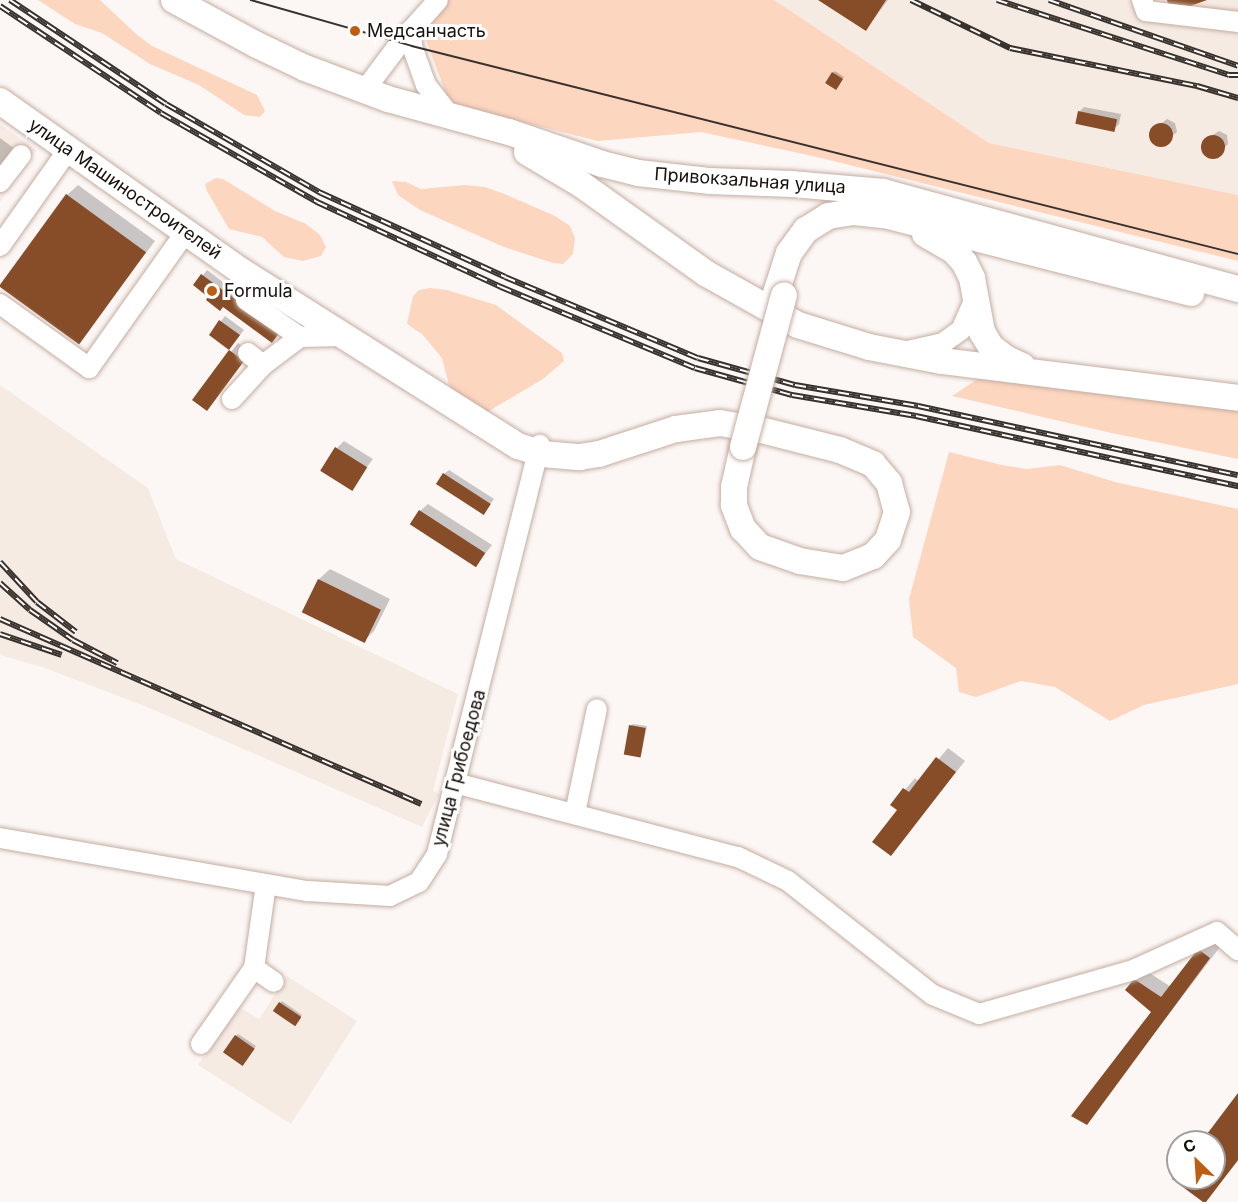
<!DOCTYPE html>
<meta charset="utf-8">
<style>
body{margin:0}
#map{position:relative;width:1238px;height:1202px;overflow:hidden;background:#fcf7f5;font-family:Inter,sans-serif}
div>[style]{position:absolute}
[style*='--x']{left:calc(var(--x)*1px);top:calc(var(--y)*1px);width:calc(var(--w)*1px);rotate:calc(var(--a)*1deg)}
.built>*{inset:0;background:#f6ebe3}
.green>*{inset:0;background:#fdd6c0}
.shadow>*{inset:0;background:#0003;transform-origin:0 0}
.building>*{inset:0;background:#864d28;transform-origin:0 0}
.round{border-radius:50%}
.roads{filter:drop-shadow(0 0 2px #c4ada1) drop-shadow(0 0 2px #c4ada1)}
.minor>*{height:20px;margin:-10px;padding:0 10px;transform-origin:10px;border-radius:10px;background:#fff}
.major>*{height:26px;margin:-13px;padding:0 13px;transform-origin:13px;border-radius:13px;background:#fff}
.tram>*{height:1.5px;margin:-0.75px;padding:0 0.75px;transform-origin:0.75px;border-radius:0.75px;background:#38312c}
.rail>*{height:6px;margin-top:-3px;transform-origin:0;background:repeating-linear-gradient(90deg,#fff 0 11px,#38312c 0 22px);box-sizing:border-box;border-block:2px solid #38312c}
.bridges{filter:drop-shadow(0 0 2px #c4ada1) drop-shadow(0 0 2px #c4ada1)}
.major-bridge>*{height:26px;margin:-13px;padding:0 13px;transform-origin:13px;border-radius:13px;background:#fff}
.dots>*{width:16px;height:16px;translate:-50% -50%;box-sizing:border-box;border:3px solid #fff;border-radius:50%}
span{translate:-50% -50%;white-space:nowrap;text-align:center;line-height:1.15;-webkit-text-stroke:6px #fff;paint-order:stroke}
.poi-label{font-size:18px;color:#18100b}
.left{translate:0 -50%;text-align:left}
.street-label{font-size:18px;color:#18100b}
.north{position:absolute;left:1166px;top:1130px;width:60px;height:60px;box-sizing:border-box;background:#fff;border:2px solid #a39f9d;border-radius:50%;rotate:335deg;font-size:16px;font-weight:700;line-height:24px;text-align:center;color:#18100b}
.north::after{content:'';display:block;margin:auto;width:21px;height:27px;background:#bd5e13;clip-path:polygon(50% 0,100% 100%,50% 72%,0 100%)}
</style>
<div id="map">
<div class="built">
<div style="clip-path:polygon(774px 0,1238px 0,1238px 195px,989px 143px)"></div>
<div style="clip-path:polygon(0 124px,36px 150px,0 202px)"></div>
<div style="clip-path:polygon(0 385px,148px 488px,176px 559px,458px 694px,433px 791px,439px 794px,422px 827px,152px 709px,45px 668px,0 655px)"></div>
<div style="clip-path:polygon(287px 976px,357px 1021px,291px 1124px,198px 1065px,236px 1005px,259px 1019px)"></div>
</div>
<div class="green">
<div style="clip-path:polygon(38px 0,100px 0,136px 34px,152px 46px,257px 95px,265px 111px,260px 117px,244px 115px,199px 85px,150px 64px,102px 33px,75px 24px)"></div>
<div style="clip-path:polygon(446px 0,774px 0,989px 143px,1238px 195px,1238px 261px,817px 157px,701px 132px,598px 141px,450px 104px,421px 27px)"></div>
<div style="clip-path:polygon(216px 178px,223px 179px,275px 211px,306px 224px,320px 235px,326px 247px,321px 256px,303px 261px,284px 257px,262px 237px,229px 229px,207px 191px,205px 184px)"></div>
<div style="clip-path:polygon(392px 181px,406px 182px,421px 189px,465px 185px,485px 187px,507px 195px,555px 216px,570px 226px,575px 238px,573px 254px,563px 264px,553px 263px,504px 247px,420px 210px,398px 195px)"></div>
<div style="clip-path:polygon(430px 288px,447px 290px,496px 305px,562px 353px,564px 361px,543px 379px,487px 412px,458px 397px,449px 385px,442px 358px,422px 334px,407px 324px,413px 296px,419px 290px)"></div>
<div style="clip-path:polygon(979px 378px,1238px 401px,1238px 459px,1107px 432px,952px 396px)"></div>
<div style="clip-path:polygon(949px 452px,1002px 465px,1027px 469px,1060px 465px,1115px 482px,1238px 509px,1238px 684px,1144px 705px,1110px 721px,1055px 687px,1021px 681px,976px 697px,959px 692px,956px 668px,913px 637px,909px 599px)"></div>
</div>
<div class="shadow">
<div style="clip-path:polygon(821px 0,888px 0,866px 29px)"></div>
<div style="clip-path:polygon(835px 71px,844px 77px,838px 87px,833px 73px)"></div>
<div style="clip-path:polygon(1084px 107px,1121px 114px,1119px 124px,1114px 129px,1079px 112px)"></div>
<div style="clip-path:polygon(1167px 119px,1175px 123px,1177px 132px,1161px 145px,1153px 141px,1151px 132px)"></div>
<div style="clip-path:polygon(1219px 131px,1227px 135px,1228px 144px,1217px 156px,1208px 156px,1203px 149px,1205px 140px)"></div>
<div style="clip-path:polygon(0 138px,19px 152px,0 177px)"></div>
<div style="clip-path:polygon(78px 185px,155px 241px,79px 342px,67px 195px)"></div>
<div style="clip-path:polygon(207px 270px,235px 291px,233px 294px,280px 330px,210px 297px,195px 285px)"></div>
<div style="clip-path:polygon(225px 316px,244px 330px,234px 343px,211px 334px)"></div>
<div style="left:238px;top:343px;width:16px;height:71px;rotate:38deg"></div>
<div style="clip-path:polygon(344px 441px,373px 459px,351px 488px,337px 448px)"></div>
<div style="clip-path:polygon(449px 470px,494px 499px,484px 513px,444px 474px)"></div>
<div style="clip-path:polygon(428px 504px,492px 545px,476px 565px,420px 511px)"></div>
<div style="clip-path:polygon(330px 569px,390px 599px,374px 631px,364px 641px,303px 611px,319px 579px)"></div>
<div style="clip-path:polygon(633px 724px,647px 726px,641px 756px,631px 726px)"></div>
<div style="clip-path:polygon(948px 748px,965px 761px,891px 854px,899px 810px,892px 805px,915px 778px,919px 782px)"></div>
<div style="clip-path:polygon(1210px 939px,1220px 947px,1086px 1123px,1153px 1011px,1135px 980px,1145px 970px,1171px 987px)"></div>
<div style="clip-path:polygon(282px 1001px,302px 1015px,297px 1022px,280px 1003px)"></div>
<div style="clip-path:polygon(238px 1034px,256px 1046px,245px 1062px,236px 1036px)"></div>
<div style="clip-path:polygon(1238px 1095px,1238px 1161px,1205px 1201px,1175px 1179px,1178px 1174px,1178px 1178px,1214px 1178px,1214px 1142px,1202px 1142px)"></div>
</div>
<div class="building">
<div style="clip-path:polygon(818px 0,886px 0,866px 31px)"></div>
<div style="clip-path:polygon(1167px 0,1207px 0,1171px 13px)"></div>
<div style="left:832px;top:72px;width:13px;height:13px;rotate:32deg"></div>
<div style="left:1078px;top:111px;width:40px;height:13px;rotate:12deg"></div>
<div class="round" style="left:1149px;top:123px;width:24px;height:24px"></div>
<div class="round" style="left:1201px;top:135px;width:24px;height:24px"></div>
<div style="left:66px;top:194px;width:99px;height:114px;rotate:36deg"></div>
<div style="clip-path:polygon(201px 274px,280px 332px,272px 343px,223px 307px,220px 311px,206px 300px,208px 297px,193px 285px)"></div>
<div style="clip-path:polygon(219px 320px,240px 335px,229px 350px,244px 361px,207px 411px,192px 400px,229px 350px,209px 335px)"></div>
<div style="left:335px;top:447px;width:38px;height:28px;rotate:32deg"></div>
<div style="left:443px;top:473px;width:57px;height:13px;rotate:33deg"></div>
<div style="left:419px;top:510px;width:79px;height:17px;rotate:33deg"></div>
<div style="left:318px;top:579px;width:70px;height:37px;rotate:26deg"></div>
<div style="left:629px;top:725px;width:17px;height:30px;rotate:10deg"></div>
<div style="clip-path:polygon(936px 757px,956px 772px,891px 856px,872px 842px,897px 810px,890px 805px,903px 788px,909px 792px)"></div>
<div style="clip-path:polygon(1198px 949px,1210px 958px,1087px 1125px,1071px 1116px,1151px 1012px,1125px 990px,1134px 979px,1161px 997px)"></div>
<div style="left:279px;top:1002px;width:27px;height:11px;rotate:34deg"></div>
<div style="left:235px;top:1035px;width:24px;height:21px;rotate:35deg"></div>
<div style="clip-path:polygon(1238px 1093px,1238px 1160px,1206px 1202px,1203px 1202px,1172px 1179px,1178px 1172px,1178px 1178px,1214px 1178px,1214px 1142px,1201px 1142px)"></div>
</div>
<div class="roads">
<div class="minor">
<div style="--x:1142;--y:0;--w:12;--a:70"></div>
<div style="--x:1146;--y:11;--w:93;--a:6.8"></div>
<div style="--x:411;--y:30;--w:16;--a:86"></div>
<div style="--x:412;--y:46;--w:41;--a:70.3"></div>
<div style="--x:426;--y:85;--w:37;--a:52"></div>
<div style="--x:364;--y:91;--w:60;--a:-53.1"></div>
<div style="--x:400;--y:43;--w:57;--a:-48.5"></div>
<div style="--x:0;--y:182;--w:34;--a:-52"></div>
<div style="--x:0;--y:246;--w:118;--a:-54.7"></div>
<div style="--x:241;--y:271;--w:29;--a:80"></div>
<div style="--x:246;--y:300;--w:65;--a:34.4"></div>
<div style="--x:300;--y:337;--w:43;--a:-1.3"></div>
<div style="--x:0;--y:304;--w:110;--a:35.7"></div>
<div style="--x:89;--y:368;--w:166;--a:-54.6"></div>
<div style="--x:908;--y:351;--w:36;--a:-13"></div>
<div style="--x:943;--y:343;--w:22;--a:-36"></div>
<div style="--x:961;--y:330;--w:35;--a:-66"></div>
<div style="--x:248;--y:353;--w:19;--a:39"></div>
<div style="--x:232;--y:399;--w:46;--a:-47.6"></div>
<div style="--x:263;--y:365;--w:46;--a:-37.1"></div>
<div style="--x:455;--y:783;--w:293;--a:14.7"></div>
<div style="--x:738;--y:857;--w:55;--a:25.6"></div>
<div style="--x:788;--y:881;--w:184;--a:38.2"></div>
<div style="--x:933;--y:995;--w:50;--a:22.4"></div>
<div style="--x:979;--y:1014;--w:160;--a:-15.9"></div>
<div style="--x:1133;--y:970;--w:92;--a:-24.3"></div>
<div style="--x:1217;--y:932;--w:28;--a:41"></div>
<div style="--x:575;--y:813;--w:106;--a:-78.1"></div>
<div style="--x:0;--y:838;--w:313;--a:9.8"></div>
<div style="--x:308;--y:891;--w:82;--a:3.5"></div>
<div style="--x:390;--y:896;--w:32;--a:-26"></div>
<div style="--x:419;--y:882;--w:33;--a:-57"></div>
<div style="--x:437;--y:854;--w:422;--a:-75.9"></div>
<div style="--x:266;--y:884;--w:85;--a:98.1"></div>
<div style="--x:254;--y:968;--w:24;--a:35"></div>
<div style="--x:201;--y:1044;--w:93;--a:-55.1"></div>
</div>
<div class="major">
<div style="--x:174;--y:0;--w:94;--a:28.5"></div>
<div style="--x:257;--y:45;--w:53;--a:25.6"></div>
<div style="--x:305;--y:68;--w:89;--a:20.5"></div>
<div style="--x:388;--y:99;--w:125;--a:15.3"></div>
<div style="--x:509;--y:132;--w:98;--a:19"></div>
<div style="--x:602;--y:164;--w:37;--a:14"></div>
<div style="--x:638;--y:173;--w:71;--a:6.4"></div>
<div style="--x:709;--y:181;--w:83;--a:2.1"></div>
<div style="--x:792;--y:184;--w:91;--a:5"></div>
<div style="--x:883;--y:192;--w:368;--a:15.3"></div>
<div style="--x:0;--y:101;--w:295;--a:35.2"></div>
<div style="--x:241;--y:271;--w:328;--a:32.3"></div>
<div style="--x:518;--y:446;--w:25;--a:18"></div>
<div style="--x:542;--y:454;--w:38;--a:5"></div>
<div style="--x:580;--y:457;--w:19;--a:-9"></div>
<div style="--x:599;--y:454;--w:81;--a:-18"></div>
<div style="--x:676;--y:429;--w:44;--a:-7.8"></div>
<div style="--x:720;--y:423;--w:42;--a:9.7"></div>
<div style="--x:761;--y:430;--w:81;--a:14.2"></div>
<div style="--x:840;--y:450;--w:36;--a:23"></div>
<div style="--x:873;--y:464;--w:25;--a:50"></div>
<div style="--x:889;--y:483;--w:30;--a:75"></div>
<div style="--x:897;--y:512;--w:29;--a:108"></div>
<div style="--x:888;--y:540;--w:22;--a:133"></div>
<div style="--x:873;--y:556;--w:32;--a:158"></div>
<div style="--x:843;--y:568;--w:44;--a:-170.8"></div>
<div style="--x:800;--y:561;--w:42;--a:-160.7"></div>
<div style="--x:760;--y:547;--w:25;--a:-133"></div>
<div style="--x:743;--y:529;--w:26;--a:-111"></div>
<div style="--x:734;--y:505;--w:18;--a:-90"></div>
<div style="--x:734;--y:487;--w:41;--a:-77.3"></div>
<div style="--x:527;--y:152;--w:64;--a:31"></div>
<div style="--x:582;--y:185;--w:153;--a:35.5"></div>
<div style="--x:707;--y:274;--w:104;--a:29.3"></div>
<div style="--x:798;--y:325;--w:74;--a:17.2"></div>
<div style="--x:869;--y:347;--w:74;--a:10.9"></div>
<div style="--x:942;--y:361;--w:298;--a:7.1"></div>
<div style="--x:925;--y:234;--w:34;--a:30"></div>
<div style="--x:954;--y:251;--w:15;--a:48"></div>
<div style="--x:964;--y:262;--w:18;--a:63"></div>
<div style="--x:972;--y:278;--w:55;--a:79.5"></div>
<div style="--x:982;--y:332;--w:17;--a:59"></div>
<div style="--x:991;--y:347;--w:18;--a:38"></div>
<div style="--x:1005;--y:358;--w:19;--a:25"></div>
<div style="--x:776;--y:293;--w:42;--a:-72"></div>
<div style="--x:789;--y:253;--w:29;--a:-54"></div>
<div style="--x:806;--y:230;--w:26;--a:-32"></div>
<div style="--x:828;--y:216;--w:26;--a:-9"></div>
<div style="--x:854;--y:212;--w:31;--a:6"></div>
<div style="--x:885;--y:215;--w:316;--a:14.3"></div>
</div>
</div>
<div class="tram">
<div style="--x:251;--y:0;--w:167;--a:15.9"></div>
<div style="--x:412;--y:46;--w:852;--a:14.13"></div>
</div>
<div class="rail">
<div style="--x:10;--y:0;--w:187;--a:33.7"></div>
<div style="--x:166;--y:104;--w:179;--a:29.9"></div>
<div style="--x:321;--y:193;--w:202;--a:24.5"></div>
<div style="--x:505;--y:277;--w:209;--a:22.8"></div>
<div style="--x:698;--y:358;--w:101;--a:15.6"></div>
<div style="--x:795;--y:385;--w:125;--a:9.7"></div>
<div style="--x:918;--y:406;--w:327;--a:12.2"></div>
<div style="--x:911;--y:0;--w:110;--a:25.9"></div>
<div style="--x:1010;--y:48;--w:191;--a:11.5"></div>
<div style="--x:1197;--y:86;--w:43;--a:16.3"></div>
<div style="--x:997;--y:0;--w:244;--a:17.9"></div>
<div style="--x:1229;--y:75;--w:9;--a:0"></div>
<div style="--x:1049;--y:0;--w:200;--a:19.2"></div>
<div style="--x:0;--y:6;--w:193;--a:33.6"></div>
<div style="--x:161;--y:113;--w:180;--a:29.7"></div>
<div style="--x:317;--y:202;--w:203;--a:24.8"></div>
<div style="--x:501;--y:287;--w:210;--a:22.7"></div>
<div style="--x:695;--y:368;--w:101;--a:15.6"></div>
<div style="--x:792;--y:395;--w:126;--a:9.6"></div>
<div style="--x:916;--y:416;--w:330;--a:12.3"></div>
<div style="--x:0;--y:562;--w:54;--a:47.2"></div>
<div style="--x:37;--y:602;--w:49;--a:37.6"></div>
<div style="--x:0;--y:583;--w:40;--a:42"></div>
<div style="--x:30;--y:610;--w:52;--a:34.9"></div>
<div style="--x:73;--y:640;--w:50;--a:27.6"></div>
<div style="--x:0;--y:619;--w:460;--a:23.7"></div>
<div style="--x:0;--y:634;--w:65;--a:18.7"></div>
</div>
<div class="bridges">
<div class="major-bridge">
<div style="--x:743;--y:447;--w:157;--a:-74.9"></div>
</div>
</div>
<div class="dots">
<div style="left:355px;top:31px;background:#bd5e13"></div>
<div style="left:212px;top:291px;background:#bd5e13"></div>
</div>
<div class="poi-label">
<span class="left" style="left:367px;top:31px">Медсанчасть</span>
<span class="left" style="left:224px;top:291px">Formula</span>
</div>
<div class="street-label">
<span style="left:750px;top:181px;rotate:4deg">Привокзальная улица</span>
<span style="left:125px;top:189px;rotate:35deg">улица Машиностроителей</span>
<span style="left:459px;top:768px;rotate:-75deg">улица Грибоедова</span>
</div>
<div class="north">С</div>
</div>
